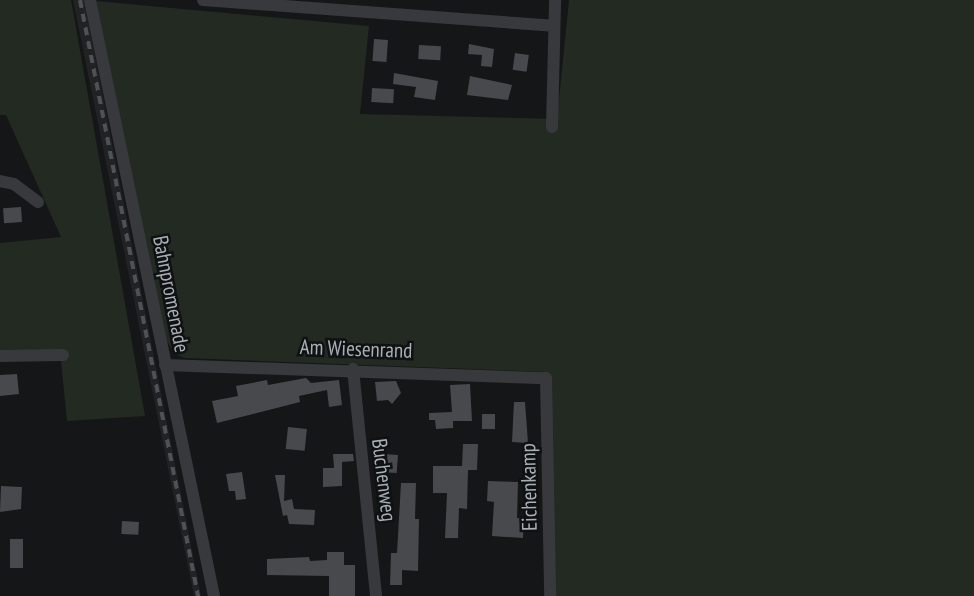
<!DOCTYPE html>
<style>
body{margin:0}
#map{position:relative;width:974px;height:596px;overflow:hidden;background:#151617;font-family:"PT Sans Narrow",sans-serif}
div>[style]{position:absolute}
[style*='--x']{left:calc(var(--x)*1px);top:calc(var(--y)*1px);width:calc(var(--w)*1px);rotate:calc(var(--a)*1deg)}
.built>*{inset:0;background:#212224}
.green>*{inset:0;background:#222a22}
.building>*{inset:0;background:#47494c;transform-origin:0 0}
.street>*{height:12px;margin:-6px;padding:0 6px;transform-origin:6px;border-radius:6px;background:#37393c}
.rail>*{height:4px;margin-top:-2px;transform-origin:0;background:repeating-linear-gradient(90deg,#4e5155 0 8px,transparent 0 14px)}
span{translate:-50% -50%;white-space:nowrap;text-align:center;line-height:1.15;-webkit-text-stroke:5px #101112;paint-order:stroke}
.street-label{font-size:21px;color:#a8b0b6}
</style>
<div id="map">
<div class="built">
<div style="clip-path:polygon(73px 0,84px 0,201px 596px,194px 596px)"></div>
</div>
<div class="green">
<div style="clip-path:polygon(0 0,71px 0,145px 416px,67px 421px,60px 351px,0 351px,0 243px,61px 237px,6px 115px,0 115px)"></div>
<div style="clip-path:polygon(569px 0,974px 0,974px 596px,550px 596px,546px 372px,184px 358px,174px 353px,165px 338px,96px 1px,369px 26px,360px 114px,557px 119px)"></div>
</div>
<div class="building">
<div style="left:374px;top:39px;width:14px;height:22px;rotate:4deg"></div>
<div style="clip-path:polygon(469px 44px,494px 49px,492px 67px,481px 66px,482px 55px,468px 54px)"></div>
<div style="left:419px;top:45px;width:22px;height:14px;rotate:3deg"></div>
<div style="left:515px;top:53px;width:14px;height:17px;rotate:8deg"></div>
<div style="clip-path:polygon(394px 73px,438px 81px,435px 100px,414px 97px,416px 87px,393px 84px)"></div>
<div style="clip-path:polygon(470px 76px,512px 85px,508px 100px,467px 95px)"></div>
<div style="left:372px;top:88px;width:22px;height:14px;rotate:3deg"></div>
<div style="left:21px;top:207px;width:15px;height:18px;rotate:86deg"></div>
<div style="clip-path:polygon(17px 374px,19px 394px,0 396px,0 375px)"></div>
<div style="clip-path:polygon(306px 378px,311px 383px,339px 380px,342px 405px,329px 407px,327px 390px,299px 396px,300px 402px,217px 423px,212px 401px,238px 396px,236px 386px,267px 380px,268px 385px)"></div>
<div style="clip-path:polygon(396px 381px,401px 393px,392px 404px,388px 400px,377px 401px,375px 382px)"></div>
<div style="clip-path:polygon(470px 384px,472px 421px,453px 421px,453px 428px,436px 429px,435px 420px,429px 420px,429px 413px,452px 412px,450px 385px)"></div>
<div style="clip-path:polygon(514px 402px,525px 402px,528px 443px,512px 442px)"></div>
<div style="left:482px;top:414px;width:13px;height:15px"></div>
<div style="left:288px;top:427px;width:19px;height:22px;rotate:6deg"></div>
<div style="clip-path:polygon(463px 444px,478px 444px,477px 470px,468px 470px,467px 509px,459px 508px,458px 538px,445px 538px,447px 493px,433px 493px,433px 466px,462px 466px)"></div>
<div style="clip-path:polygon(333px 454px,353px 454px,354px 461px,342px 462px,342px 486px,323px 487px,323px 468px,334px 468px)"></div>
<div style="left:383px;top:454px;width:15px;height:18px;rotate:4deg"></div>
<div style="clip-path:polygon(242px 472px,246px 499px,236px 500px,235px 491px,229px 491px,226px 474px)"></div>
<div style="clip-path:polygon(275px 475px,285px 475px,284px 501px,292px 499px,294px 509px,315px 510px,314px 525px,289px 524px,287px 515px,283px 516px)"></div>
<div style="clip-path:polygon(488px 481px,518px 482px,517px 518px,524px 519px,523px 538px,492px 536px,494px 502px,487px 501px)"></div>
<div style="clip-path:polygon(401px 483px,416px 483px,415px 519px,419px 519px,418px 571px,402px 570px,402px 585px,390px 585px,391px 553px,397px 553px)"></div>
<div style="clip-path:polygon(1px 486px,22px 487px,21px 509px,0 512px)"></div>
<div style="left:122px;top:521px;width:17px;height:13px;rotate:3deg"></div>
<div style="left:10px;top:539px;width:13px;height:29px"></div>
<div style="clip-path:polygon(327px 552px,344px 552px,344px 565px,355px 565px,355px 596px,329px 596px,329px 576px,267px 575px,267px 559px,309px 557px,310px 561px,327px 560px)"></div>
</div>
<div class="street">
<div style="--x:90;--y:0;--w:609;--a:78.25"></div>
<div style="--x:203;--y:0;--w:351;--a:4.2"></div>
<div style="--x:552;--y:127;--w:127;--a:-88.6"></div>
<div style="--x:0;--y:181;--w:14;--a:12"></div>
<div style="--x:14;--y:184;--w:30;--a:37"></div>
<div style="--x:0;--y:356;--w:63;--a:-0.9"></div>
<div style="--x:165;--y:365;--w:381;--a:2"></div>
<div style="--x:546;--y:378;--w:218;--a:88.9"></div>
<div style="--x:353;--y:369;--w:228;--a:84.2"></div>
</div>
<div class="rail">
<div style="--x:80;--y:0;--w:608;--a:78.8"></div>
</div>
<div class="street-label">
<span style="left:171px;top:294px;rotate:79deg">Bahnpromenade</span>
<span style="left:356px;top:349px;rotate:2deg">Am Wiesenrand</span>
<span style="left:384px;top:480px;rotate:83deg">Buchenweg</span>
<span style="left:529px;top:487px;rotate:-91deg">Eichenkamp</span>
</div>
</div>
